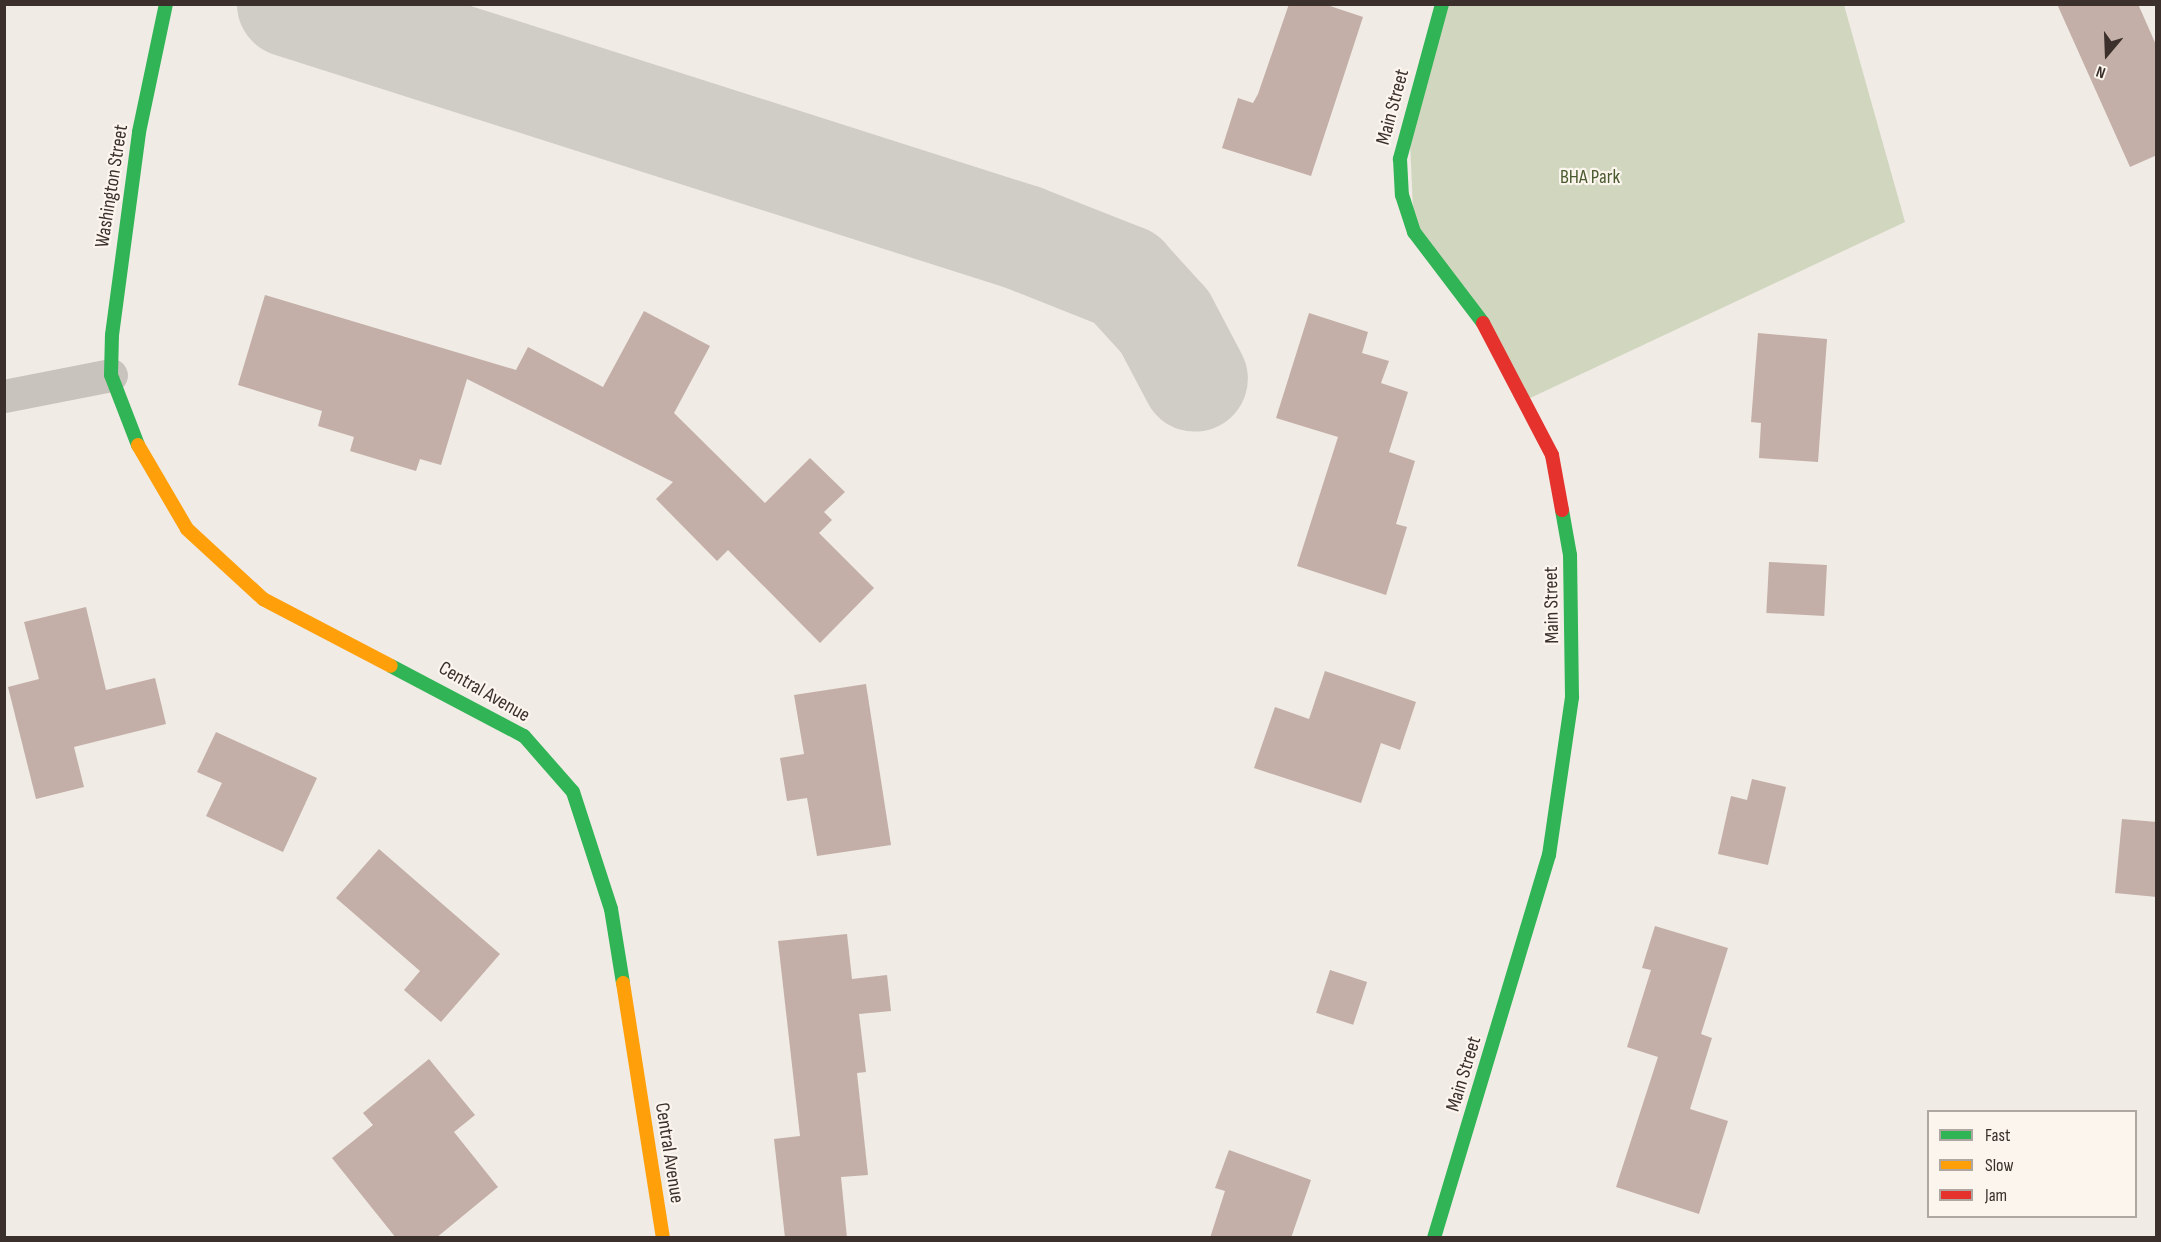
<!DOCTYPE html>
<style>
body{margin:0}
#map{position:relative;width:2161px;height:1242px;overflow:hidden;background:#f0ebe5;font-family:"Sofia Sans Condensed",sans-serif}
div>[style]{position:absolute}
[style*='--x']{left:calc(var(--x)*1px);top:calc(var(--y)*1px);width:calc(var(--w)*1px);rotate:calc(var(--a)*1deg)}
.green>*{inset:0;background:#d1d6bf}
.taxiway>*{height:106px;margin:-53px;padding:0 53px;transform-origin:53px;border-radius:53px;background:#d0ccc6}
.building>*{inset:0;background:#c3afa7;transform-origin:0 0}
.street>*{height:33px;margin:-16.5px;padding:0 16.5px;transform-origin:16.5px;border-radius:16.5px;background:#c9c3be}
.fast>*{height:14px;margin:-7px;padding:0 7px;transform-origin:7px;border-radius:7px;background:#30b455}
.slow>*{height:14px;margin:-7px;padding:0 7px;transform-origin:7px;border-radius:7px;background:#ff9f0a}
.jam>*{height:14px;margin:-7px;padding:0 7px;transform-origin:7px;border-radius:7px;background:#e5322d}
span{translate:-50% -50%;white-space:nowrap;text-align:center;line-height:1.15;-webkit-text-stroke:4.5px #fbf5ee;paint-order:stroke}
.street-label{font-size:20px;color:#3b302b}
.park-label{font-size:20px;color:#4a5a2e}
.frame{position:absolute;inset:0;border:6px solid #3b302b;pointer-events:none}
.legend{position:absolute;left:1927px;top:1110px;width:210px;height:108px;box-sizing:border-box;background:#fbf5ee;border:2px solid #aea6a0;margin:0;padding:8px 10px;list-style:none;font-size:18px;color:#3b302b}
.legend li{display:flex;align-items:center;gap:12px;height:30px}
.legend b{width:30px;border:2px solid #aea6a0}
.north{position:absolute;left:2077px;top:24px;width:60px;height:60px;-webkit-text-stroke:4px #fbf5ee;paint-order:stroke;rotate:199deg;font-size:16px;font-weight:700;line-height:24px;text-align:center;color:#3b302b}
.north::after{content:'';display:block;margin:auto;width:21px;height:27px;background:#3b302b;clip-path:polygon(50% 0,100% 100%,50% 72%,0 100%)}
</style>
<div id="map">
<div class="green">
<div style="clip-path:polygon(1442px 5px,1844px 5px,1905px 222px,1528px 399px,1414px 232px,1409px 119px)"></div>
</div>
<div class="taxiway">
<div style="--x:290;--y:4;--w:770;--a:17.68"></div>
<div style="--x:1024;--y:238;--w:109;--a:21.6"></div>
<div style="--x:1125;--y:278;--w:59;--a:47.7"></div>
<div style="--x:1165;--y:322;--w:64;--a:62.2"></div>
</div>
<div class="building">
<div style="clip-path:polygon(1289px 4px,1324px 4px,1363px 17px,1311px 176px,1222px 148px,1238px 98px,1253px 103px,1258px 94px)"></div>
<div style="clip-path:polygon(2057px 4px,2138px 4px,2157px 47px,2157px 155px,2130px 167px)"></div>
<div style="clip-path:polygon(265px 295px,516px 370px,528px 347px,603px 387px,644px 311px,710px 346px,674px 413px,765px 503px,810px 458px,845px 492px,824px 512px,832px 520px,819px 533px,874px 588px,820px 643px,728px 550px,717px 561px,656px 499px,673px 482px,467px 379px,441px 465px,420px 459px,416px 471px,350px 451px,354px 437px,318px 426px,322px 411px,238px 385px)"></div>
<div style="clip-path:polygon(1309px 313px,1368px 332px,1362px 353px,1389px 361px,1381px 383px,1408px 392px,1389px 452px,1415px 461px,1396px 524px,1407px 527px,1386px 595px,1297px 566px,1338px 437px,1276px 418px)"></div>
<div style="clip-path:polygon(1758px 333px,1827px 339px,1818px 462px,1759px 458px,1761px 423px,1751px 422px)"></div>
<div style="left:1769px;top:562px;width:58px;height:51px;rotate:3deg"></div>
<div style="clip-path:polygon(86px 607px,106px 690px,155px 678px,166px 724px,74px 747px,84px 787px,36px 799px,8px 687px,39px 679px,24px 622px)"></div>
<div style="clip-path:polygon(1325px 671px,1416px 702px,1400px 750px,1381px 743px,1361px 803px,1254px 768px,1275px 707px,1309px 719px)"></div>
<div style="clip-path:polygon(866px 684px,891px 845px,817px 856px,807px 798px,787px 801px,780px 758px,804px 754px,794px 695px)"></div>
<div style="clip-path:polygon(216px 732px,317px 778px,283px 852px,206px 816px,222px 783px,197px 772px)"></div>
<div style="clip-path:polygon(1752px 779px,1786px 787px,1768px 865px,1718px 854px,1731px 796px,1747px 800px)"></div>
<div style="clip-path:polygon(2122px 819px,2157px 822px,2157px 897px,2115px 893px)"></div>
<div style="clip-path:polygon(379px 849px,500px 954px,441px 1022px,404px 990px,420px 971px,336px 898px)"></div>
<div style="clip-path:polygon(1655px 926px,1728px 948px,1701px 1034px,1712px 1038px,1690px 1109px,1728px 1121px,1699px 1214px,1616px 1187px,1658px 1057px,1627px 1047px,1651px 970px,1642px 968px)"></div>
<div style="clip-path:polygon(847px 934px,852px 979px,887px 975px,891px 1011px,859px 1014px,866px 1072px,857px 1073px,868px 1175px,841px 1177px,847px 1238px,785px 1238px,774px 1139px,800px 1136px,778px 941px)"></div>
<div style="left:1330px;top:970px;width:39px;height:45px;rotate:18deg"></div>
<div style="clip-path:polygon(429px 1059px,475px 1115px,454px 1132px,498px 1187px,436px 1238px,396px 1238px,332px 1158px,373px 1125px,363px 1113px)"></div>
<div style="clip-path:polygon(1229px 1150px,1311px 1180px,1291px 1238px,1210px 1238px,1225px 1191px,1215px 1188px)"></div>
</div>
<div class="street">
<div style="--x:4;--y:396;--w:109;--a:-11.1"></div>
</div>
<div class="fast">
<div style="--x:1442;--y:4;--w:161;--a:105.2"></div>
<div style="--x:1400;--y:159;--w:36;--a:87"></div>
<div style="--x:1402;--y:195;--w:39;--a:72"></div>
<div style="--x:1414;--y:232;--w:114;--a:52.8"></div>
<div style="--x:138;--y:445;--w:75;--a:-111.1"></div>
<div style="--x:111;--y:375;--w:40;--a:-88.6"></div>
<div style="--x:112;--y:335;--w:205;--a:-82.4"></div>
<div style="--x:139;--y:132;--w:131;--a:-78.1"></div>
<div style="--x:391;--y:666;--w:150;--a:27.8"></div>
<div style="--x:524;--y:736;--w:74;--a:48.8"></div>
<div style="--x:573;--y:792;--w:123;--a:72"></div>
<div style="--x:611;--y:909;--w:75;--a:80.8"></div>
<div style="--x:1434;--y:1238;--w:400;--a:-73.3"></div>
<div style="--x:1549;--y:855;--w:160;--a:-81.7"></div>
<div style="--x:1572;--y:697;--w:142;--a:-90.8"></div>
<div style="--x:1570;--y:555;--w:46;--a:-100.1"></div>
</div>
<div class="slow">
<div style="--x:138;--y:445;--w:97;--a:59.7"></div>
<div style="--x:187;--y:529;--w:103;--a:42.6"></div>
<div style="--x:263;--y:599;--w:144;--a:27.6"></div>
<div style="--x:623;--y:983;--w:258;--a:81.1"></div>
</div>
<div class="jam">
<div style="--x:1483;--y:323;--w:149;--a:62.4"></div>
<div style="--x:1552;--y:455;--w:56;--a:79.7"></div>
</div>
<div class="street-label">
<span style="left:1393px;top:107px;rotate:-75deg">Main Street</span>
<span style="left:112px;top:186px;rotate:-81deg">Washington Street</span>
<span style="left:1552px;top:605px;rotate:-91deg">Main Street</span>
<span style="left:484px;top:692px;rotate:30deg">Central Avenue</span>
<span style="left:1464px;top:1074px;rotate:-73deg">Main Street</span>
<span style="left:669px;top:1153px;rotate:81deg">Central Avenue</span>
</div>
<div class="park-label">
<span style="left:1590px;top:177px">BHA Park</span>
</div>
<div class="frame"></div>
<ul class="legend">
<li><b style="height:8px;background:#30b455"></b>Fast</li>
<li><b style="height:8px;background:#ff9f0a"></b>Slow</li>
<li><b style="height:8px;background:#e5322d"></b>Jam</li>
</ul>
<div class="north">N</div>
</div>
